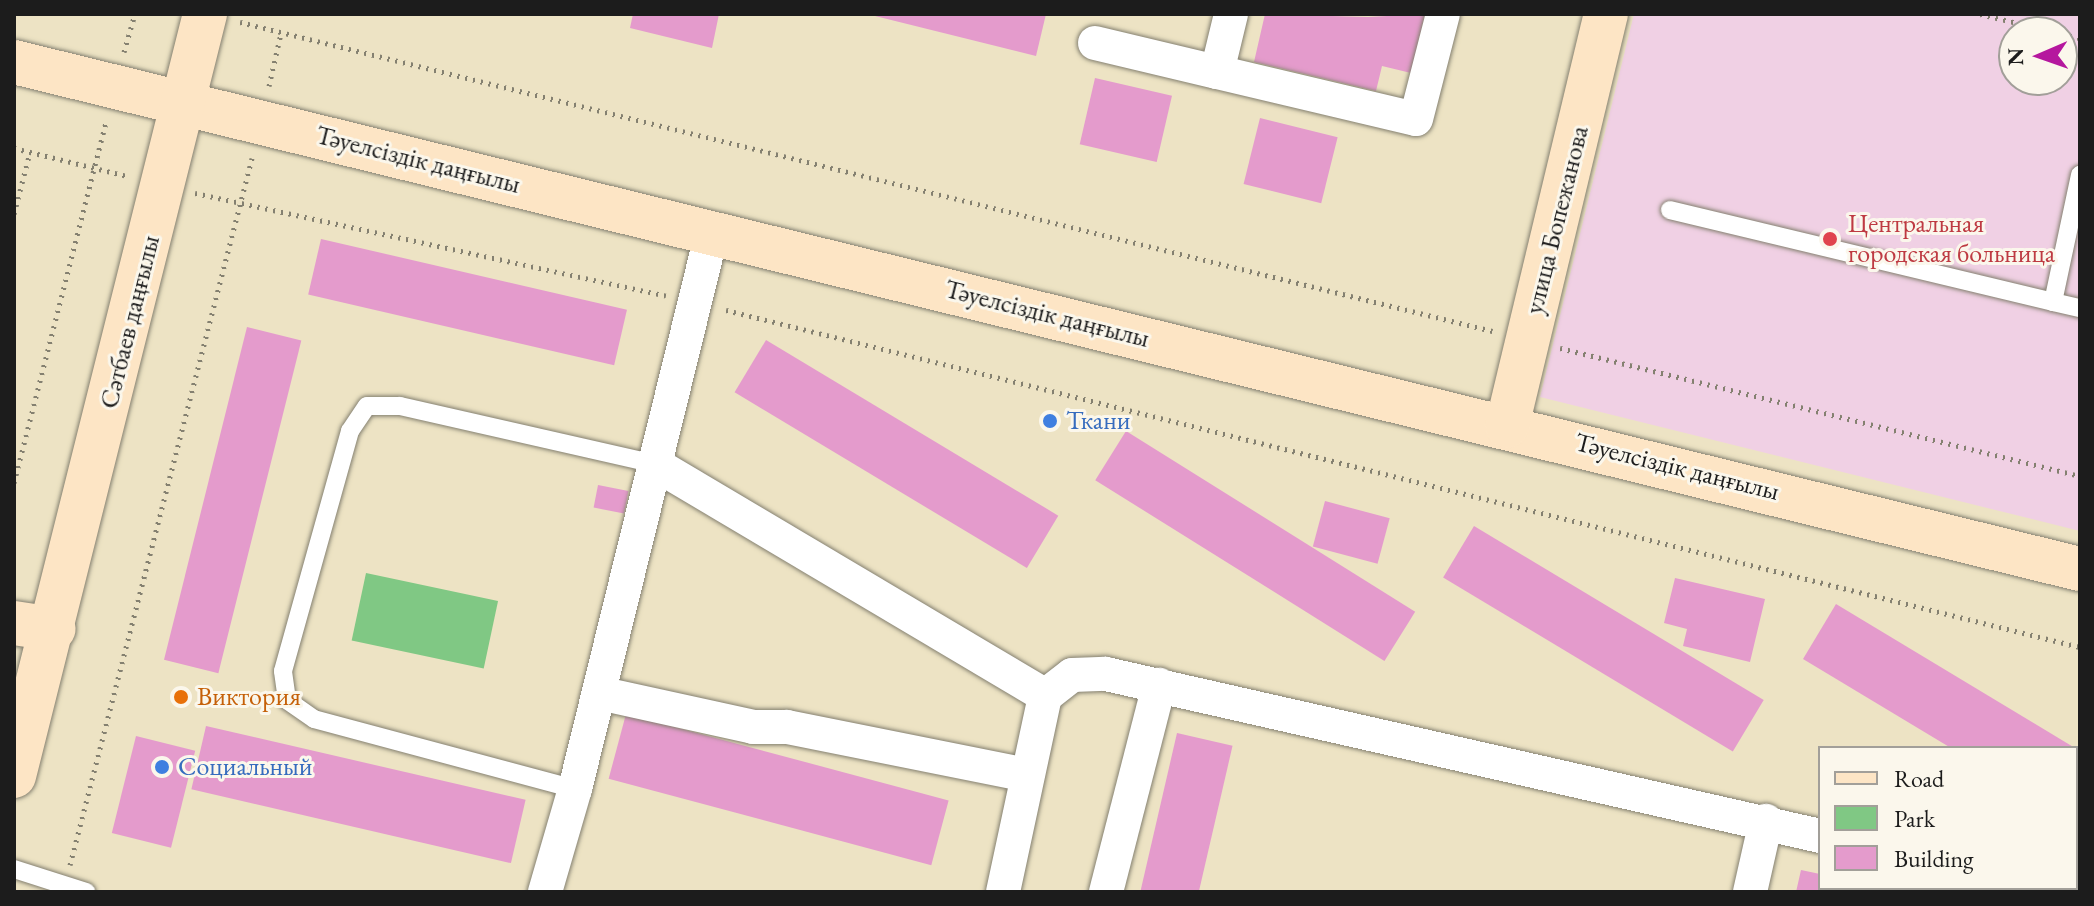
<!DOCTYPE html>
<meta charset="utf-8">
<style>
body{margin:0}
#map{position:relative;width:2094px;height:906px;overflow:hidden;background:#ede3c4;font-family:"EB Garamond",serif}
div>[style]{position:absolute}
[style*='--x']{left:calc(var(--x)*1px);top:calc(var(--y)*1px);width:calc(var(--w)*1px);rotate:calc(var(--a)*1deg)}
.built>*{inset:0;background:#f0d0e4}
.green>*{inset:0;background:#80c884;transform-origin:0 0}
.building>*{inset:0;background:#e49bcc;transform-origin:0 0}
.path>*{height:5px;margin-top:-2.5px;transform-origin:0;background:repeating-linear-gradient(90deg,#848070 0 2px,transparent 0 8px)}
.roads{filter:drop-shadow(0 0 2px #848070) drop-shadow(0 0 2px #848070)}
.lane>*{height:18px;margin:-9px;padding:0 9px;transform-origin:9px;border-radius:9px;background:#fff}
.street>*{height:34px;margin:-17px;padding:0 17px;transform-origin:17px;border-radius:17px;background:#fff}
.secondary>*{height:44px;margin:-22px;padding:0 22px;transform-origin:22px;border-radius:22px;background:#fde5c5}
.dots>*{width:22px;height:22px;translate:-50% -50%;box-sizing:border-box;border:4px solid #fbf7ec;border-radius:50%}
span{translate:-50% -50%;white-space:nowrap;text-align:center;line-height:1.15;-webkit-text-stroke:6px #fbf7ec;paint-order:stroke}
.street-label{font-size:26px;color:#1c1c1c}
.health-label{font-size:26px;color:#be3a42}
.left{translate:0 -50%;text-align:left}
.shop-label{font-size:26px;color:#366cbe}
.food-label{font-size:26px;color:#c56008}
.frame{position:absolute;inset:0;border:16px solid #1c1c1c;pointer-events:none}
.legend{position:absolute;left:1818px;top:746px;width:260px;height:144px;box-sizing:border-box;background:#fbf7ec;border:2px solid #a29f99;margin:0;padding:10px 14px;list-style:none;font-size:24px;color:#1c1c1c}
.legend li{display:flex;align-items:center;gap:16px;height:40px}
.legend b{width:40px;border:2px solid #a29f99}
.north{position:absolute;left:1998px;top:16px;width:80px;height:80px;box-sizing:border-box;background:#fbf7ec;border:2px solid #a29f99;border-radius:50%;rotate:268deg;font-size:22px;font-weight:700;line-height:32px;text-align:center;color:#1c1c1c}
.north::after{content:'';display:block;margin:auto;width:28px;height:36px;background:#b5179e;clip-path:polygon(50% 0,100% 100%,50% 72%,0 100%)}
</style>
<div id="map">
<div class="built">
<div style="clip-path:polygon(evenodd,1634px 14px,2080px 14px,2080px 531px,1540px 397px,1634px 14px,2014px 32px,2062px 32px,2062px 80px,2014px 80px,2014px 32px)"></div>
</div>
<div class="green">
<div style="left:366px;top:573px;width:135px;height:69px;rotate:12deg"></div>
</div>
<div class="building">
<div style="clip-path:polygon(633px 14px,719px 14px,712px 48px,630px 28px)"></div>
<div style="clip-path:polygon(867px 14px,1046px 14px,1036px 56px)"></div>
<div style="clip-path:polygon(1265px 14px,1368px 17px,1425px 14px,1411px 73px,1382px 66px,1376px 91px,1254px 62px)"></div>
<div style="left:1095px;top:78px;width:79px;height:68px;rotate:13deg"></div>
<div style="left:1260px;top:118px;width:80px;height:68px;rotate:14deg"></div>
<div style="left:321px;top:239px;width:314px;height:57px;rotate:13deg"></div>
<div style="left:247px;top:327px;width:56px;height:343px;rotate:14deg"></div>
<div style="left:766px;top:340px;width:341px;height:61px;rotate:31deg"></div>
<div style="left:1126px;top:431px;width:341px;height:58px;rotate:32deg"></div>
<div style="left:598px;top:485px;width:31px;height:23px;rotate:11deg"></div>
<div style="left:1325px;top:501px;width:67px;height:47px;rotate:15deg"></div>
<div style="left:1474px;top:526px;width:338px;height:60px;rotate:31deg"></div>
<div style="clip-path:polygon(1675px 578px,1765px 599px,1750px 662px,1683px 646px,1687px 629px,1664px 623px)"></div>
<div style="clip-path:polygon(1836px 604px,2075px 748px,1951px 748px,1803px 659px)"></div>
<div style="left:626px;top:714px;width:334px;height:67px;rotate:15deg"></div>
<div style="left:206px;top:726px;width:328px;height:65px;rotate:13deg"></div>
<div style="left:1177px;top:733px;width:57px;height:164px;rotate:13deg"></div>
<div style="left:136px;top:736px;width:61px;height:100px;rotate:14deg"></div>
<div style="left:2076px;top:749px;width:4px;height:75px;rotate:27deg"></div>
<div style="clip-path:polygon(1801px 870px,1820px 874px,1820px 888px,1828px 892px,1796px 892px)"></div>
</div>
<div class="path">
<div style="--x:1980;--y:14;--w:77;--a:13.5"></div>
<div style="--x:240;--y:22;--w:1290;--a:13.86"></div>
<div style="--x:2062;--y:34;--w:18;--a:13"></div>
<div style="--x:124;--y:52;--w:40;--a:-74"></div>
<div style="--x:269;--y:86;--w:54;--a:-77.2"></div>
<div style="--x:14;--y:148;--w:116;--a:13.9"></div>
<div style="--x:195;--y:193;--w:482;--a:12.3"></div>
<div style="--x:14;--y:214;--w:64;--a:-75.5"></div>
<div style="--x:726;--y:310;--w:1395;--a:13.98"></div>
<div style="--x:1560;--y:348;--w:536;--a:13.83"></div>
<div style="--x:14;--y:483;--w:372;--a:-75.7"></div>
<div style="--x:70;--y:865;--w:730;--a:-75.56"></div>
</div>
<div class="roads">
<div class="lane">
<div style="--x:1670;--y:210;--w:394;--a:13.5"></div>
<div style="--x:2053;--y:302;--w:130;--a:-78"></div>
<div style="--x:2053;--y:302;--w:28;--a:13"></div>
<div style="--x:575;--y:789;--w:270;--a:-165"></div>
<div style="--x:314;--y:719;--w:33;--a:-145"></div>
<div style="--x:287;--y:700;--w:29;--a:-98"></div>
<div style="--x:283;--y:671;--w:249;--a:-74.4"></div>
<div style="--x:350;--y:431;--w:30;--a:-56"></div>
<div style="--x:367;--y:406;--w:33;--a:0"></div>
<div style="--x:400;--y:406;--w:262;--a:12.8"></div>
<div style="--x:14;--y:869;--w:76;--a:17.7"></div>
</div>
<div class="street">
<div style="--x:1095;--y:43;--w:125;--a:13.4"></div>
<div style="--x:1217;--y:72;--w:60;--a:-76.4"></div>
<div style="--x:1217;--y:72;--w:204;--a:13.3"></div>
<div style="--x:1416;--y:119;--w:108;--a:-75.6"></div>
<div style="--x:655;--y:464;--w:454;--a:30.7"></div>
<div style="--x:599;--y:693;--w:158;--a:12.4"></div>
<div style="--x:753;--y:727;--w:34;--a:0"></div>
<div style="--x:787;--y:727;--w:245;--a:11.3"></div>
<div style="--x:2005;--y:888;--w:15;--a:16"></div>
<div style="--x:545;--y:892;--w:107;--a:-73.8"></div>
<div style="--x:575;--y:789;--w:574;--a:-76.18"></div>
<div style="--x:1003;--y:892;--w:200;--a:-77.9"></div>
<div style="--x:1045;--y:696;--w:34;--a:-38"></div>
<div style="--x:1072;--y:675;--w:34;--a:-2"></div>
<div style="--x:1106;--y:674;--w:732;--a:12.78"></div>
<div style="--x:1106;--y:892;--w:214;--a:-75.6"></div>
<div style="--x:1750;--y:892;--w:73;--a:-77.3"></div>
</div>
<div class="secondary">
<div style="--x:14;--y:62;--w:2127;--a:13.79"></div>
<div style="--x:1507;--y:426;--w:424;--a:-76.5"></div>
<div style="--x:14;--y:623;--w:40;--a:8.5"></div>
<div style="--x:14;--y:776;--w:786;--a:-75.93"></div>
</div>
</div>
<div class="dots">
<div style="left:1830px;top:239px;background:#e0444e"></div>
<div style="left:1050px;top:421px;background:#3f7fe0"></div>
<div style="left:181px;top:697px;background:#e8710a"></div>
<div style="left:162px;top:767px;background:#3f7fe0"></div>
</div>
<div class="street-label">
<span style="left:418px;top:160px;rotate:14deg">Тәуелсіздік даңғылы</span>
<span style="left:1557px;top:220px;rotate:-76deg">улица Бопежанова</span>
<span style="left:1047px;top:314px;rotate:14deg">Тәуелсіздік даңғылы</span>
<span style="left:130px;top:322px;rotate:-76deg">Сәтбаев даңғылы</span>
<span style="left:1677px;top:467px;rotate:14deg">Тәуелсіздік даңғылы</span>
</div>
<div class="health-label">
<span class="left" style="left:1848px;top:239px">Центральная<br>городская больница</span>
</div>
<div class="shop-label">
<span class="left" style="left:1066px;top:421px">Ткани</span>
<span class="left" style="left:178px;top:767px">Социальный</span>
</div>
<div class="food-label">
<span class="left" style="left:197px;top:697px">Виктория</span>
</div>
<div class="frame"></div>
<ul class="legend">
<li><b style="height:10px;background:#fde5c5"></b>Road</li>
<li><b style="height:22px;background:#80c884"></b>Park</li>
<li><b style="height:22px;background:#e49bcc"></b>Building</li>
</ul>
<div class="north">N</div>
</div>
